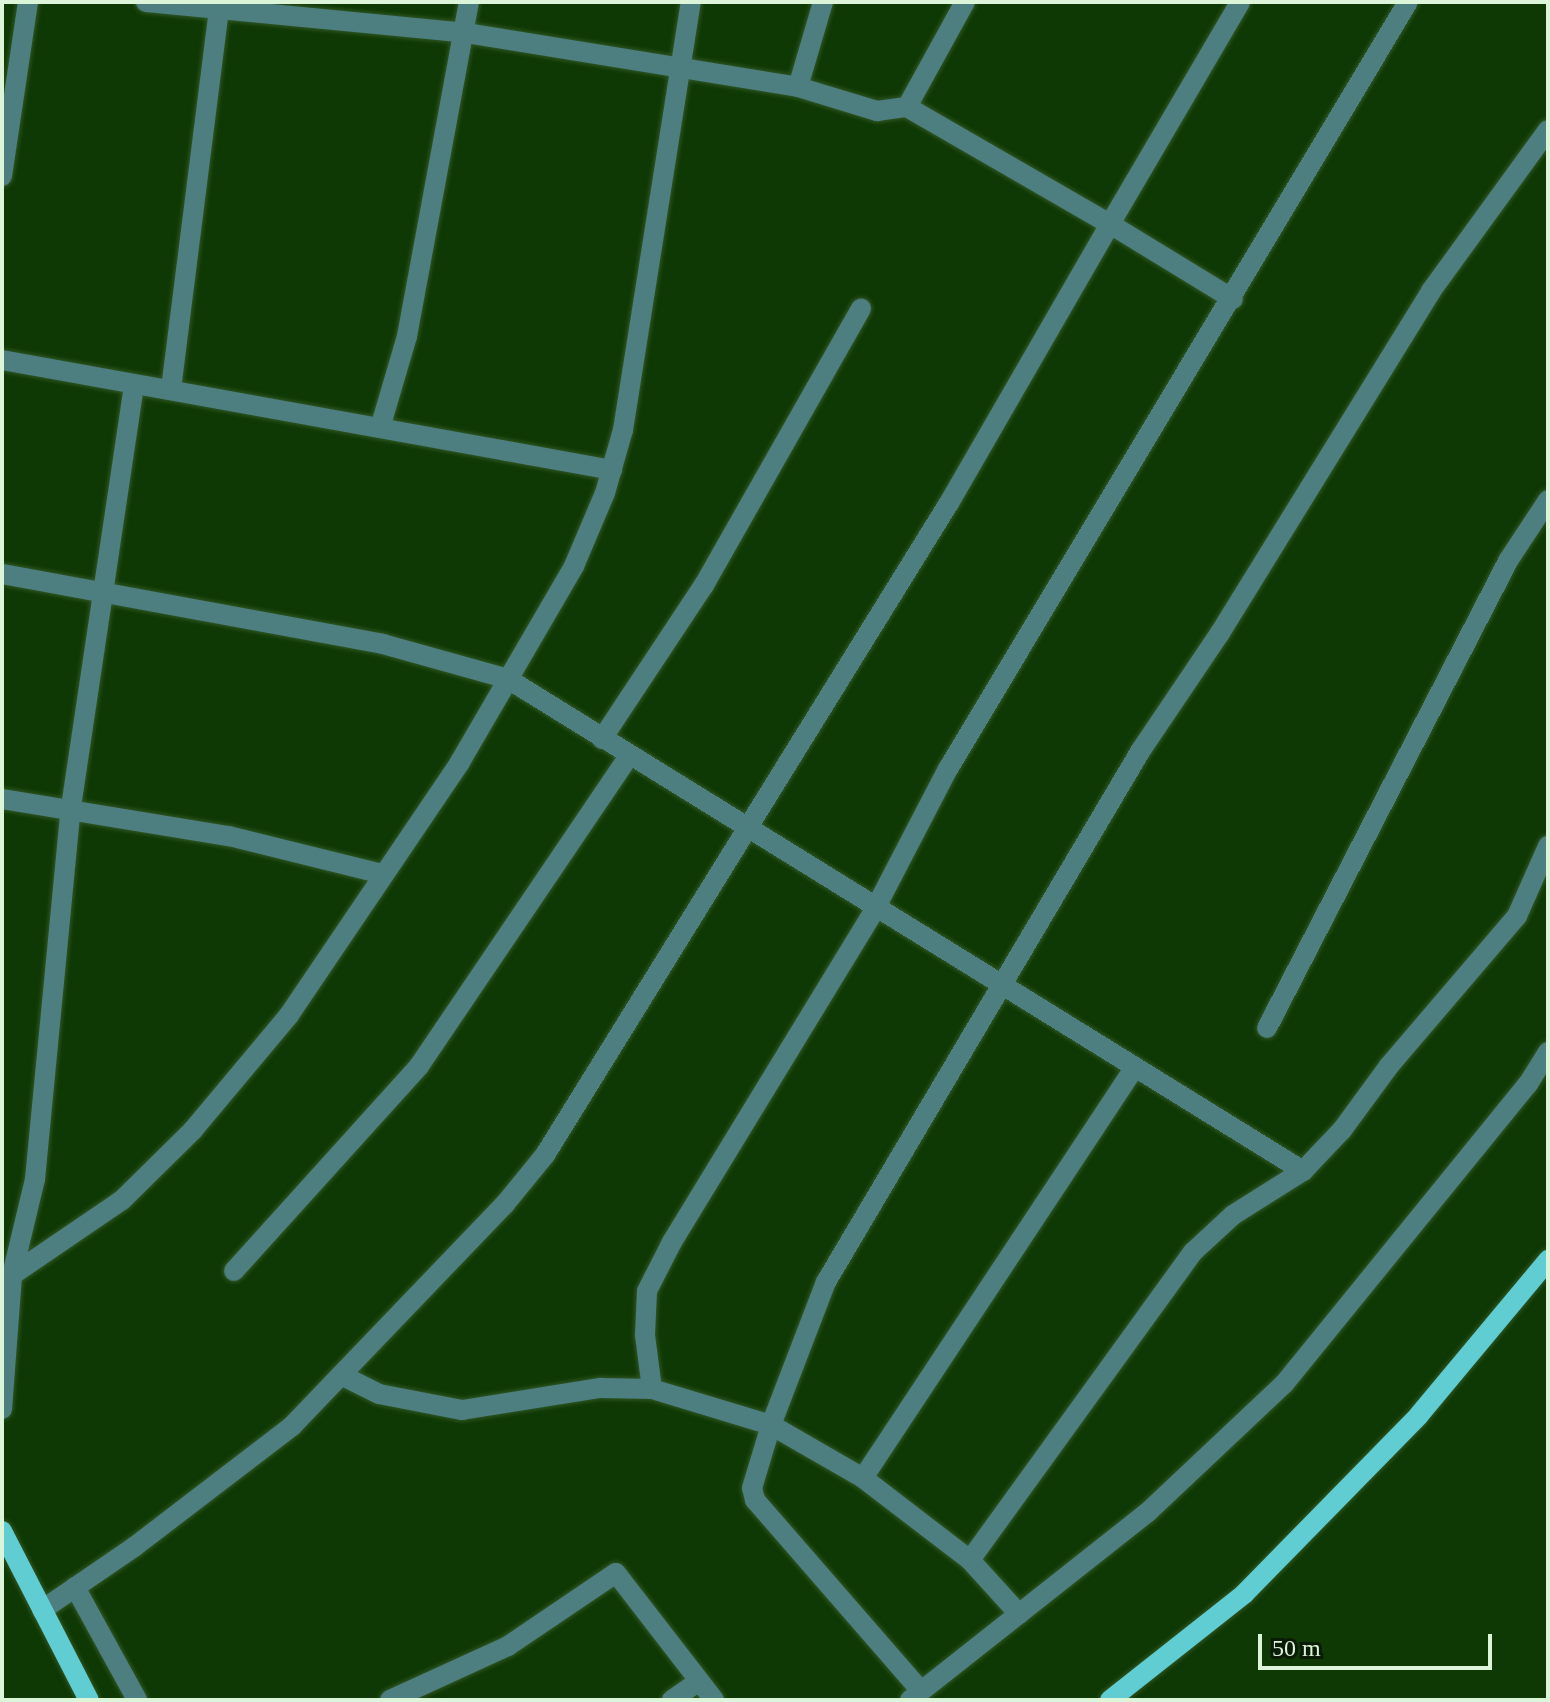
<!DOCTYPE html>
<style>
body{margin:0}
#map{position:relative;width:1550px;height:1702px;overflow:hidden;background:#0f3904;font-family:"Times New Roman",serif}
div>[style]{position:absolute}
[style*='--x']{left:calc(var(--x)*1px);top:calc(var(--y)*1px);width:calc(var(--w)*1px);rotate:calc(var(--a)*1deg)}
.roads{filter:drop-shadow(0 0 2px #305726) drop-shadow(0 0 2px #305726)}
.minor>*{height:20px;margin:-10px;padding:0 10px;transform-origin:10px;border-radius:10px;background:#4d7e80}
.major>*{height:20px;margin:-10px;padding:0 10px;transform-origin:10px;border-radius:10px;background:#60cdd2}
span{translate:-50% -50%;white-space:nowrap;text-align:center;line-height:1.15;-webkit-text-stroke:8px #0a1c07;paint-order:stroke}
.frame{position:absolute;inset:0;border:4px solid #dcf4d7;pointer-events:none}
.scale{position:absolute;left:1258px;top:1634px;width:234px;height:36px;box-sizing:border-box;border:4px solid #dcf4d7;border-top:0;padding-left:10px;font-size:24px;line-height:28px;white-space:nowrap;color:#dcf4d7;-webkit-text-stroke:6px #0a1c07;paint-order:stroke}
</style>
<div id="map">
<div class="roads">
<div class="minor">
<div style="--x:146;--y:2;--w:315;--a:5.5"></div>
<div style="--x:460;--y:32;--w:342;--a:9.2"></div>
<div style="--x:798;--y:87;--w:83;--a:16.9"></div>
<div style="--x:877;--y:111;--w:30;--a:-8"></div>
<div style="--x:907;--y:107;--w:120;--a:-61.1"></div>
<div style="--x:798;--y:87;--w:89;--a:-73.6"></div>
<div style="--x:907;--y:107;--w:234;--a:30"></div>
<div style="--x:1110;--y:224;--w:257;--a:-59.6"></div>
<div style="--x:2;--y:176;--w:176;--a:-81.5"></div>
<div style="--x:2;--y:360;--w:620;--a:10.22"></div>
<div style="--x:171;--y:389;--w:390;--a:-82.8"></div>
<div style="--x:380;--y:428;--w:96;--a:-73.6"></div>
<div style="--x:407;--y:336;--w:340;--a:-79.5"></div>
<div style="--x:2;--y:574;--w:387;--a:10.4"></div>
<div style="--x:383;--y:644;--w:130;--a:15.6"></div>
<div style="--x:508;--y:679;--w:935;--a:31.75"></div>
<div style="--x:602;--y:739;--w:185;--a:-56.5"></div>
<div style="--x:704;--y:585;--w:318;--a:-60.4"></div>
<div style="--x:2;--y:799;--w:230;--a:9.3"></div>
<div style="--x:229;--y:836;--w:159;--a:13.9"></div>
<div style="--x:1267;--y:1028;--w:526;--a:-62.7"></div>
<div style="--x:1508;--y:561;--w:73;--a:-56.7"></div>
<div style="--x:234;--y:1271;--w:276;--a:-47.9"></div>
<div style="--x:419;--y:1066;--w:374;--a:-55.9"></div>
<div style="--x:12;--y:1275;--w:133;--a:-34.3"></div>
<div style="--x:122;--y:1200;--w:100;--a:-44.6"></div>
<div style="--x:193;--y:1130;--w:150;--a:-50.1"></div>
<div style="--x:289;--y:1015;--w:305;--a:-55.9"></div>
<div style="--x:460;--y:762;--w:227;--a:-59.8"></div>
<div style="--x:574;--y:566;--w:79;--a:-67"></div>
<div style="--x:605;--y:493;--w:66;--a:-74.1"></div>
<div style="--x:623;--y:430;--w:433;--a:-81"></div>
<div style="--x:341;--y:1375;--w:42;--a:26.6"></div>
<div style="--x:379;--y:1394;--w:85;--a:10.9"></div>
<div style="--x:462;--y:1410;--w:140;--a:-9.1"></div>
<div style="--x:600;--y:1388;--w:52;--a:1.1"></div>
<div style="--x:652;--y:1389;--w:124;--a:16.8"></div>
<div style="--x:771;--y:1425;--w:106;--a:29.9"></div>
<div style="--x:863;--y:1478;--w:135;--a:37.5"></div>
<div style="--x:970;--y:1560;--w:73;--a:47.8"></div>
<div style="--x:652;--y:1389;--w:54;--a:-97.4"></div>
<div style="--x:645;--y:1335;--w:44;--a:-87.4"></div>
<div style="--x:647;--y:1291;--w:55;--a:-63"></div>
<div style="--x:672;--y:1242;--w:390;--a:-58.6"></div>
<div style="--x:875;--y:909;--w:158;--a:-62.5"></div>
<div style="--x:948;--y:769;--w:894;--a:-59.05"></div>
<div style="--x:2;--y:1409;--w:134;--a:-85.7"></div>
<div style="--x:12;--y:1275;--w:99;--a:-76.5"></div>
<div style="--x:35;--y:1179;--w:374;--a:-84.5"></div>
<div style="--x:71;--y:807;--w:427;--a:-81.5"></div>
<div style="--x:863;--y:1478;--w:491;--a:-56.5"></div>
<div style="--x:970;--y:1560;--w:380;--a:-54.1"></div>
<div style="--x:1193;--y:1252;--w:54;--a:-42.8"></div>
<div style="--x:1233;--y:1215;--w:83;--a:-32.2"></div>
<div style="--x:1303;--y:1171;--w:57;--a:-46.4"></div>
<div style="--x:1342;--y:1130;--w:79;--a:-53.7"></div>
<div style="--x:1389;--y:1066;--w:197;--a:-49.5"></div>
<div style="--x:1517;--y:916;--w:77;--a:-66.1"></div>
<div style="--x:75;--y:1587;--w:129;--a:61.2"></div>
<div style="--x:42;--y:1610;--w:112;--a:-34.4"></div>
<div style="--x:134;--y:1547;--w:199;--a:-37.4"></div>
<div style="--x:292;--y:1426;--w:308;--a:-46.2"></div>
<div style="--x:505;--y:1204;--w:63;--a:-50.8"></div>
<div style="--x:545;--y:1155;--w:767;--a:-58.22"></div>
<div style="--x:949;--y:503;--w:322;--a:-60"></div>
<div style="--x:1110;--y:224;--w:144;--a:31.4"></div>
<div style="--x:921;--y:1691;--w:253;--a:-131"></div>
<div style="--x:755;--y:1500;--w:12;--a:-104"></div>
<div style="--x:752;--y:1488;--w:66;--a:-73.2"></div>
<div style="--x:771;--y:1425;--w:153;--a:-69"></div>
<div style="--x:826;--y:1282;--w:618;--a:-59.37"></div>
<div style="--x:1141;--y:750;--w:141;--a:-56"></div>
<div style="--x:1220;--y:633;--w:402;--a:-58.3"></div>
<div style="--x:1431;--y:291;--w:199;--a:-54"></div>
<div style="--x:390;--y:1700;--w:130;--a:-24.6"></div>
<div style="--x:508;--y:1646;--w:130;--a:-34.1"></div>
<div style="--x:616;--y:1573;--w:160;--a:52.3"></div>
<div style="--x:672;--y:1700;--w:33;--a:-35"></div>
<div style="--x:910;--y:1700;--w:303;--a:-38.3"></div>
<div style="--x:1148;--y:1512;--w:187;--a:-43.3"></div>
<div style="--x:1284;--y:1384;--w:387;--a:-50.9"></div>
<div style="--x:1528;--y:1084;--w:38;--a:-58"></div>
</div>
<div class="major">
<div style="--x:2;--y:1531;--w:190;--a:62.8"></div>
<div style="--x:1110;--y:1700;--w:171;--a:-38.3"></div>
<div style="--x:1244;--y:1594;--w:250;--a:-45.6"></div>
<div style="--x:1419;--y:1415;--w:202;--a:-50.2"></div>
</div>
</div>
<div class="frame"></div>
<div class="scale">50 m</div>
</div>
